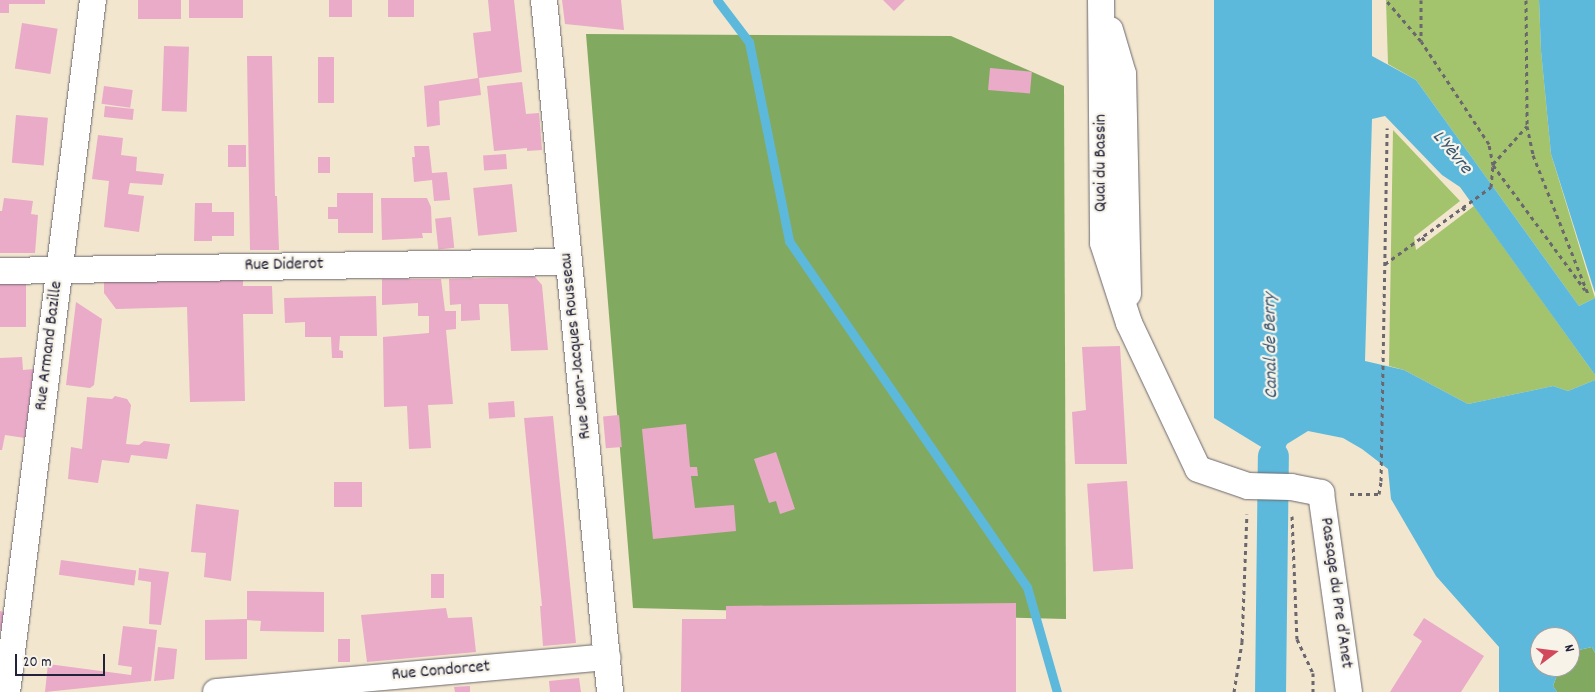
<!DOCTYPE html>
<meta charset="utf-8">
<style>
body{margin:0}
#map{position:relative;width:1595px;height:692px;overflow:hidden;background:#f2e6ce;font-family:Dekko,sans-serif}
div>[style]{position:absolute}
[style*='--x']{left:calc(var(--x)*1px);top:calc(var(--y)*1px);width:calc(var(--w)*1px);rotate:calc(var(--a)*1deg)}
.green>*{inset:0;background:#a3c36c}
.forest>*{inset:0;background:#82a960}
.water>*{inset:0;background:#5db9db}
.stream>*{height:9px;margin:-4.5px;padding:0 4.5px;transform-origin:4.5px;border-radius:4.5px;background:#5db9db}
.canal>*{height:31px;margin:-15.5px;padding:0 15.5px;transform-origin:15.5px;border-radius:15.5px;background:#5db9db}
.building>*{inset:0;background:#e9abc7;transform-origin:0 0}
.path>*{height:3px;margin-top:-1.5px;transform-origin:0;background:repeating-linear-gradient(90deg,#6b676e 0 4px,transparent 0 8px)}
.roads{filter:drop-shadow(0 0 1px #6b676e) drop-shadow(0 0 1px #6b676e)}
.street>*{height:26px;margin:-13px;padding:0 13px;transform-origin:13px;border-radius:13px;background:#fff}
span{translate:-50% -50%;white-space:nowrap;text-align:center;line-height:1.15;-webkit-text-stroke:4.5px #f7f3e8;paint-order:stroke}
.street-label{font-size:18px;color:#22223b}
.water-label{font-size:19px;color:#375773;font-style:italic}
.north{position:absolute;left:1530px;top:627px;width:50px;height:50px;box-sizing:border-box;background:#f7f3e8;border:1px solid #a29fa3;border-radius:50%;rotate:75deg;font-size:14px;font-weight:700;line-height:20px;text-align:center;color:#22223b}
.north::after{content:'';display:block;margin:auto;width:18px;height:22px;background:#d1495b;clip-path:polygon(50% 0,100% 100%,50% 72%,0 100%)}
.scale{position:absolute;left:15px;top:654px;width:90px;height:22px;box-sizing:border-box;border:2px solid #22223b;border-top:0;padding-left:6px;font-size:15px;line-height:18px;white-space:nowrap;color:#22223b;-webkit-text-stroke:4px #f7f3e8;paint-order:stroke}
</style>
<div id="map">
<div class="green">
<div style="clip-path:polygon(1386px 0,1539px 0,1541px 51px,1551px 154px,1595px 298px,1579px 306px,1416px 80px,1388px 64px)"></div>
<div style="clip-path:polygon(1393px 130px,1460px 201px,1414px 237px,1416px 250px,1474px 206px,1595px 375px,1595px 380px,1568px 391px,1553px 386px,1468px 404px,1404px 370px,1389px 366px)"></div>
</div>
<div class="forest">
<div style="clip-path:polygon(586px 34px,951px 36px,1064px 86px,1066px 619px,633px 608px)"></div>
<div style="clip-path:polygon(1592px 647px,1595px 653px,1595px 692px,1557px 692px,1553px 686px,1560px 667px,1570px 667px,1570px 652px)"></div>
</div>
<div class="water">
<div style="clip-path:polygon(1214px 0,1372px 0,1372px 56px,1416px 80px,1579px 306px,1595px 298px,1595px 375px,1460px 187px,1442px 175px,1385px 116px,1372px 119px,1365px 361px,1404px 370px,1468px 404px,1553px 386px,1568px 391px,1595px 380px,1595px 653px,1592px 647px,1570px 652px,1570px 637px,1540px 637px,1540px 667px,1560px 667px,1553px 686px,1557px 692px,1499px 692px,1499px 647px,1436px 576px,1391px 499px,1388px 469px,1362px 449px,1343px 438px,1308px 431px,1287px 444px,1281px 457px,1280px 473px,1267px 473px,1263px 448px,1214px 418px)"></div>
<div style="clip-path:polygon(1539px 0,1595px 0,1595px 293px,1551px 154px,1541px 51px)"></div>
</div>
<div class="stream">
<div style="--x:717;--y:0;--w:53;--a:52.7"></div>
<div style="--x:749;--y:42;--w:203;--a:78.6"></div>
<div style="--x:789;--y:241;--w:420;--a:55.5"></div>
<div style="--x:1027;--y:587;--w:109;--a:74.1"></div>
</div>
<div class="canal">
<div style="--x:1270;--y:692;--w:236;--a:-89.3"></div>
</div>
<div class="building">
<div style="clip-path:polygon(0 0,45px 0,45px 4px,9px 4px,9px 13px,0 13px)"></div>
<div style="left:138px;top:0;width:43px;height:19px"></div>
<div style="left:189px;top:0;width:54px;height:18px"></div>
<div style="left:329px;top:0;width:23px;height:17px"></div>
<div style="left:388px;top:0;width:26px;height:17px"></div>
<div style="clip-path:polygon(488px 0,514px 0,522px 72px,479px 78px,481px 95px,439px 101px,440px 125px,427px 127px,424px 86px,478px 78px,473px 33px,491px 31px)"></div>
<div style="clip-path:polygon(562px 0,621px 0,624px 30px,565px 24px)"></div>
<div style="clip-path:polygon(883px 0,905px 0,894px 11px)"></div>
<div style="left:22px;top:23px;width:36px;height:46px;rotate:9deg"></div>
<div style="left:164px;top:46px;width:25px;height:65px;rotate:2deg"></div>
<div style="clip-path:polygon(247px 56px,272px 56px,275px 196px,277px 196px,279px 250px,250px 250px)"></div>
<div style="left:318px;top:57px;width:16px;height:46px"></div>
<div style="left:990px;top:68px;width:42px;height:22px;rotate:5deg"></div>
<div style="clip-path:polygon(522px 82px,526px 114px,539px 113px,542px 150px,527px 151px,527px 148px,494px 151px,487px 86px)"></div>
<div style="left:104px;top:86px;width:29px;height:18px;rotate:8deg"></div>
<div style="left:105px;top:106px;width:29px;height:11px;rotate:6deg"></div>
<div style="left:16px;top:115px;width:32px;height:48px;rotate:5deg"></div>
<div style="clip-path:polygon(98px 135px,123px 138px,121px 155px,137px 157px,136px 171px,164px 174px,162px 185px,130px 183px,128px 194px,144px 196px,139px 232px,104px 227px,109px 181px,92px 179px)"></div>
<div style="left:228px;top:145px;width:18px;height:22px"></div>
<div style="clip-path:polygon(414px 146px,429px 146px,432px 173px,447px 172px,450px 200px,434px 201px,432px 180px,414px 182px,412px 157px,415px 157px)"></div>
<div style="left:506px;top:154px;width:15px;height:23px;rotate:86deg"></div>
<div style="left:318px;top:157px;width:12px;height:16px"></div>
<div style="left:512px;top:184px;width:48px;height:39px;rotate:84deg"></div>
<div style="clip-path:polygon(337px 193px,373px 193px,373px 233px,338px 233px,338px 219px,328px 219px,328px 207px,337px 207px)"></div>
<div style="clip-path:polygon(4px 198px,33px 201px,31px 214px,38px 215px,35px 253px,0 253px,0 211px,2px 211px)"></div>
<div style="clip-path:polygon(381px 198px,427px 198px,431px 207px,432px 233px,422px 233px,423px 238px,382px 240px)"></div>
<div style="clip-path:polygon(195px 203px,212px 203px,212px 212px,234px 212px,234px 236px,212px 236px,212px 241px,194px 241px)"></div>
<div style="left:451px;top:217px;width:31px;height:16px;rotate:84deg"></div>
<div style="clip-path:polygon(535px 277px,542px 285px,548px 350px,511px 351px,508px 304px,479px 304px,480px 320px,461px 321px,461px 304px,450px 305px,449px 279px)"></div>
<div style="clip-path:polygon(382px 279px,441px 279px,445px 311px,456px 311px,456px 329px,446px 330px,453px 404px,428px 405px,431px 448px,409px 449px,407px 406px,384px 407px,383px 337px,429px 333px,429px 316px,418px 316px,418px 303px,382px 305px)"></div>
<div style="clip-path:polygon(243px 280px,243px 286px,272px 286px,273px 314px,243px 314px,245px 401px,190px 402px,187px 307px,116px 309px,104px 293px,104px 282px)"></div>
<div style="left:0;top:284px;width:26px;height:43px"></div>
<div style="clip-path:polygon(376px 296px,377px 336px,340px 336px,339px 350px,343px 351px,343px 358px,332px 358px,331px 337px,305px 337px,305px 322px,285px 323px,284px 298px)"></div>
<div style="clip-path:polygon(76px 302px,102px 319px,94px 385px,90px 388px,66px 385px)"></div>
<div style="clip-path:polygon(1120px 346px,1127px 464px,1075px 464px,1072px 412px,1086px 410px,1082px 347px)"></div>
<div style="clip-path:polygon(22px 357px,23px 370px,34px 369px,25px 438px,5px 435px,2px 450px,0 450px,0 358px)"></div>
<div style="clip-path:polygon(115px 396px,127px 399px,131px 405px,126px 444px,139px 445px,144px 441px,170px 444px,167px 459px,131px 455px,129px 463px,102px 460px,98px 483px,68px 479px,71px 447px,82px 449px,87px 397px,112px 399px)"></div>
<div style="left:514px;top:401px;width:16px;height:26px;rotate:86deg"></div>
<div style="left:619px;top:415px;width:32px;height:16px;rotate:85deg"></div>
<div style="clip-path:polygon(553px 416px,576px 643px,543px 646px,540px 606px,542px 606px,524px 418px)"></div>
<div style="clip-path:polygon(686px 424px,690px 467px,697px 467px,698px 476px,691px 476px,695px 508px,734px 505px,736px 531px,653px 539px,642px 429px)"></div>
<div style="clip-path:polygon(776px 452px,795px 509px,780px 514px,776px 501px,769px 503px,754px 459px)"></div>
<div style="left:1127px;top:481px;width:88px;height:40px;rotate:86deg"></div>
<div style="left:334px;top:482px;width:28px;height:25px"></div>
<div style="clip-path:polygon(196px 504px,239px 510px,231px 581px,204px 577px,206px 553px,191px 552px)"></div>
<div style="left:61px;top:560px;width:76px;height:15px;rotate:8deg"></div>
<div style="clip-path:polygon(139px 568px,169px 572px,161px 625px,149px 624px,151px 582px,138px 580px)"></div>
<div style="left:431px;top:574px;width:13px;height:24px"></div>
<div style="clip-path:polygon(247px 591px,324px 592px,324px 632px,260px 631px,261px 621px,247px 620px,247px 659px,205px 660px,205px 620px,247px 619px)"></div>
<div style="clip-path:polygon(1016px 603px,1016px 692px,681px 692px,682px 619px,726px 619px,726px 606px)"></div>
<div style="clip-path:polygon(446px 608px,448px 618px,472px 617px,476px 652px,367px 662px,361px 615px)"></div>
<div style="clip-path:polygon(0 611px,4px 612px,1px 630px,0 630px)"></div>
<div style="clip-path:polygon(1424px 618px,1484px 656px,1461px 692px,1390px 692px,1422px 641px,1413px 635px)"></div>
<div style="clip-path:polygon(123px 626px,157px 630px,151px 681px,45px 692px,48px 664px,131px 675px,132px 667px,118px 665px)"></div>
<div style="left:338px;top:639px;width:12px;height:23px"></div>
<div style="clip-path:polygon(158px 647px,177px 649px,174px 679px,154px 681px)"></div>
<div style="clip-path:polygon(579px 678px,581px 692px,550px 692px,549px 681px)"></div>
<div style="clip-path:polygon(470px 686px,470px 692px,455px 692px,454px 687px)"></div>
</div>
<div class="path">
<div style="--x:1421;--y:0;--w:41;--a:90"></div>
<div style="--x:1526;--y:0;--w:126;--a:89.5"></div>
<div style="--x:1527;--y:126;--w:30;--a:78"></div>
<div style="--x:1533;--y:155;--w:149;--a:68.4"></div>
<div style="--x:1493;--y:164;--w:51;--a:-48.2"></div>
<div style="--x:1493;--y:165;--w:155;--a:53.6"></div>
<div style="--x:1462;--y:207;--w:6;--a:45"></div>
<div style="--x:1422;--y:237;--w:7;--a:56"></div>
<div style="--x:1385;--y:264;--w:131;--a:-36"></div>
<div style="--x:1491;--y:187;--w:22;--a:-85"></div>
<div style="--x:1493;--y:165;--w:21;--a:-101"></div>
<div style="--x:1489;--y:144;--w:123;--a:-123.4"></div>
<div style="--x:1421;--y:41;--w:54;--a:-130.5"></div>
<div style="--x:1350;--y:494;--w:29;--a:0"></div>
<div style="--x:1379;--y:494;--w:13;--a:-81"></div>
<div style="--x:1381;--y:481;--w:353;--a:-89"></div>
<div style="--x:1292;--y:516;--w:123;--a:87.7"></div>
<div style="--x:1297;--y:639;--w:38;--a:65"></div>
<div style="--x:1313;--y:673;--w:19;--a:90"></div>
<div style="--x:1234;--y:692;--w:51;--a:-80.9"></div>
<div style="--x:1242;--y:642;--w:128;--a:-87.8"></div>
</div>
<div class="roads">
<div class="street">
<div style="--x:544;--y:0;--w:695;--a:84.55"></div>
<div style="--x:1101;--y:0;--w:243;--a:89.5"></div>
<div style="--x:1103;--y:243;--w:84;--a:72"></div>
<div style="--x:1129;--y:323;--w:161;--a:64.7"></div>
<div style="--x:1198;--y:469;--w:53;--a:18.8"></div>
<div style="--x:1248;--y:486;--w:43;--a:1.3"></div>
<div style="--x:1291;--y:487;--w:31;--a:11"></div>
<div style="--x:1321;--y:493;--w:201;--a:82"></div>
<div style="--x:1110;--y:30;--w:46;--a:73.5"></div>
<div style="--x:1123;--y:74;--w:220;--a:88.7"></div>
<div style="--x:0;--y:271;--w:569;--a:-0.91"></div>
<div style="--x:7;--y:692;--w:697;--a:-82.92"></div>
<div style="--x:216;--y:692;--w:393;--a:-5.1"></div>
</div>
</div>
<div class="street-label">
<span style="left:1102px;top:163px;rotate:-90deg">Quai du Bassin</span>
<span style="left:284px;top:266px;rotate:-1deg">Rue Diderot</span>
<span style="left:50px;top:346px;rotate:-83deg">Rue Armand Bazille</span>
<span style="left:577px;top:346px;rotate:-96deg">Rue Jean-Jacques Rousseau</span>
<span style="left:1335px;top:593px;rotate:82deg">Passage du Pre d’Anet</span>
<span style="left:441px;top:672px;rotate:-5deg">Rue Condorcet</span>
</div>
<div class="water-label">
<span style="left:1451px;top:153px;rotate:50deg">L'Yèvre</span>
<span style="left:1272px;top:346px;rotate:-91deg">Canal de Berry</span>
</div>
<div class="north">N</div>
<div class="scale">20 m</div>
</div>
